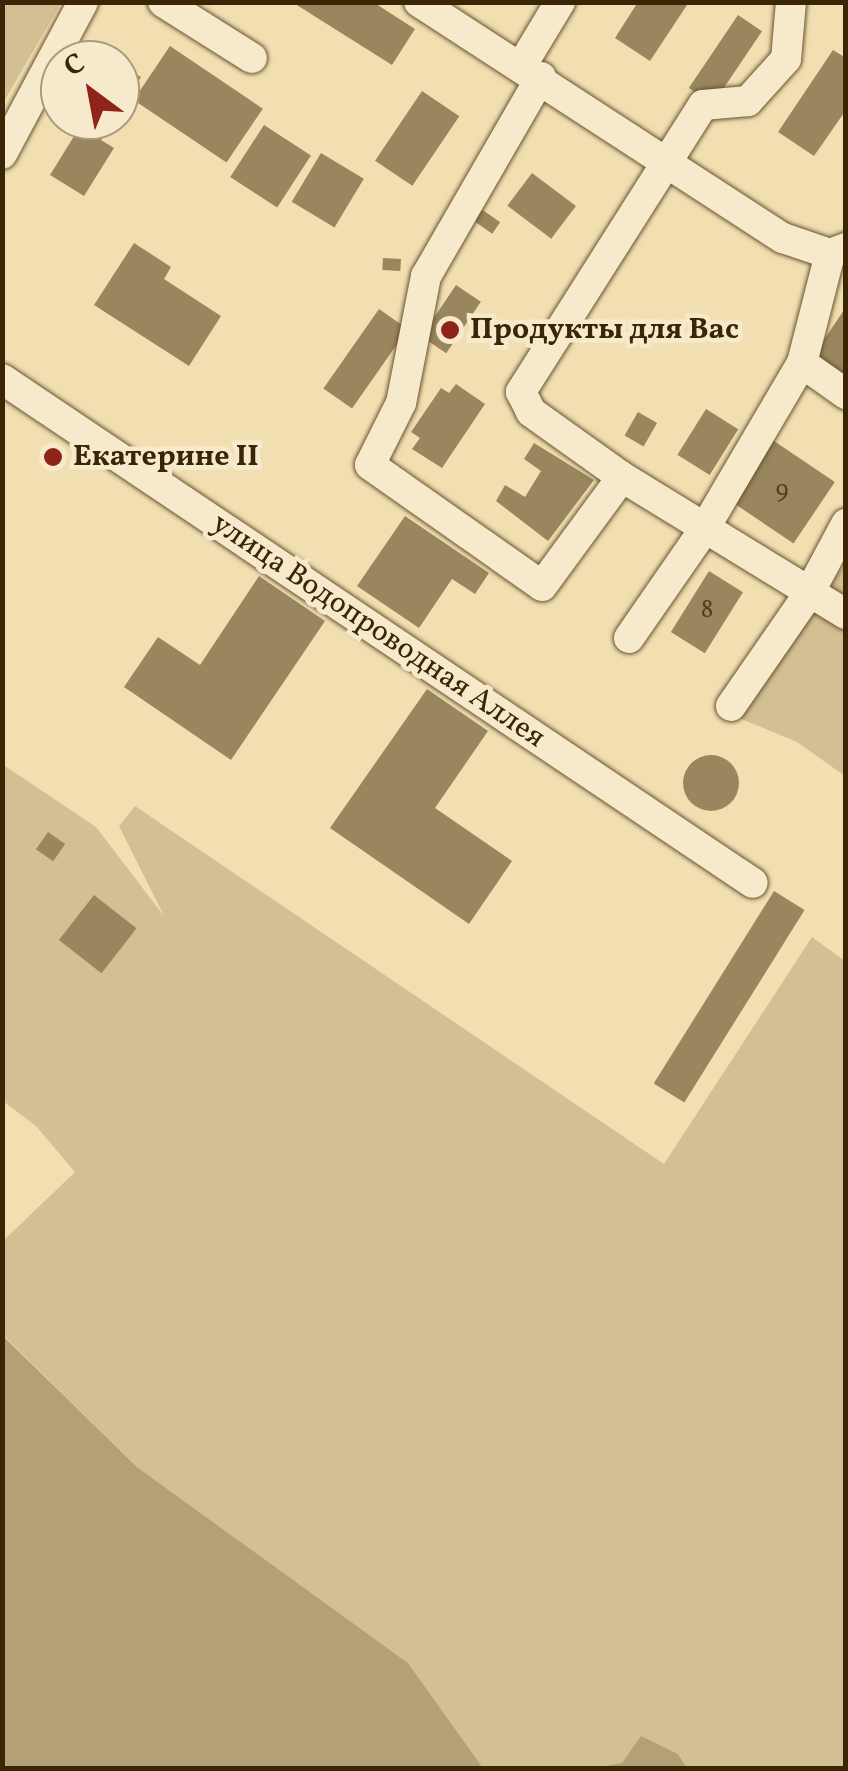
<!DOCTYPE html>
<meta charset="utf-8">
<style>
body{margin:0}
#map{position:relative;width:848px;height:1771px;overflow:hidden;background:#f2dfb1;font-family:Vollkorn,serif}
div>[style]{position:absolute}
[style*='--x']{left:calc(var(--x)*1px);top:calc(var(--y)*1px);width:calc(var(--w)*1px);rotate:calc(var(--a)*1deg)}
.green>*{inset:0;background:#d3bf94}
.water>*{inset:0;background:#b3a077}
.building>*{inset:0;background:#9a865e;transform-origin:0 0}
.round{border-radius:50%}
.roads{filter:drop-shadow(0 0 2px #685430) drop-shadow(0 0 2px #685430)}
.minor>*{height:30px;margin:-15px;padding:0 15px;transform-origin:15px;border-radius:15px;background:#f7eacc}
.dots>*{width:28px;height:28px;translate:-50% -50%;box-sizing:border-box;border:5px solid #f7eacc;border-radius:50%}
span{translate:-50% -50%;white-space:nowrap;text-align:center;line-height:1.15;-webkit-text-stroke:9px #f7eacc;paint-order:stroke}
.number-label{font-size:25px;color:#523d1b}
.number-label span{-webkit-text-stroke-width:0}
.poi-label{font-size:30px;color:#3a2505;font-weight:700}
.left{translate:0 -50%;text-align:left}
.street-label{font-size:30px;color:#3a2505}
.frame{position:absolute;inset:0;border:5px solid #3a2505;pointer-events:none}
.north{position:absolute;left:40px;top:40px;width:100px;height:100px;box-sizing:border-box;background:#f7eacc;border:2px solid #ab9b7c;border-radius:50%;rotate:328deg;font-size:28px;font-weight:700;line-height:40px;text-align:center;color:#3a2505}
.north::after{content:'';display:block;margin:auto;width:35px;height:45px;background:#8f2418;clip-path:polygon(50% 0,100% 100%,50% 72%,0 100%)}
</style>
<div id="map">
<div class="green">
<div style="clip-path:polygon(3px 2px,61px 3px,3px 103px,2px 3px)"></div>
<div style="clip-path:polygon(845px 564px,845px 776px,797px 742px,739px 718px)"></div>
<div style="clip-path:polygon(2px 764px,96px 827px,164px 916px,119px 826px,135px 806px,664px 1164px,812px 937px,845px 961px,845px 1768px,687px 1768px,678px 1754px,592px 1768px,483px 1768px,408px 1663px,137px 1467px,3px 1335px,3px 1241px,75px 1172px,36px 1126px,3px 1101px)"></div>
</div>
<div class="water">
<div style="clip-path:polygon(2px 1335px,137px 1467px,408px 1663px,483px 1768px,3px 1768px)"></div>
<div style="clip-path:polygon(641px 1736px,678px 1754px,687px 1768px,592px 1768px,622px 1763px)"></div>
</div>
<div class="building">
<div style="clip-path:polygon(292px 2px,373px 2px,415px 29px,392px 65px)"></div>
<div style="clip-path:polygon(638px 2px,689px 2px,650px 61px,615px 38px)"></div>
<div style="left:738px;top:15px;width:29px;height:88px;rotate:34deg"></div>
<div style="left:170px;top:46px;width:112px;height:65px;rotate:34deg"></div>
<div style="clip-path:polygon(833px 50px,846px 58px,846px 110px,814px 156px,778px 132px)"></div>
<div style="clip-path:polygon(120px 64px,141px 77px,120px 110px)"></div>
<div style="left:422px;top:91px;width:45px;height:84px;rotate:34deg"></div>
<div style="clip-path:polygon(84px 120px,114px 120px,101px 140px,114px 148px,84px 196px,50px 175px)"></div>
<div style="left:264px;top:125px;width:56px;height:62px;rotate:33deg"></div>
<div style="left:321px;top:153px;width:50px;height:57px;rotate:31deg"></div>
<div style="left:532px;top:173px;width:55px;height:41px;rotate:37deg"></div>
<div style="left:474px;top:204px;width:32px;height:14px;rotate:35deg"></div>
<div style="clip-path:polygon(134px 243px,171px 267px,164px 279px,221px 316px,189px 366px,94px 305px)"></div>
<div style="left:383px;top:258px;width:18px;height:12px;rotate:3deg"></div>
<div style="left:456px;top:285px;width:30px;height:62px;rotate:34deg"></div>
<div style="clip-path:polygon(846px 307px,846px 377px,813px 356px)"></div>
<div style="left:379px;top:309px;width:35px;height:97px;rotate:35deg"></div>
<div style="clip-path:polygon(456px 384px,485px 404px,442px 468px,412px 449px,420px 438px,411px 432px,441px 388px,449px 393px)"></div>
<div style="left:706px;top:409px;width:38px;height:54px;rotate:32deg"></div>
<div style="left:638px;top:412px;width:22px;height:27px;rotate:30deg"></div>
<div style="left:771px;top:439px;width:77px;height:74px;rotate:34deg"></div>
<div style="clip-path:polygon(534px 443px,594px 480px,548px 541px,496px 501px,505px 485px,525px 497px,541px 471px,524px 459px)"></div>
<div style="clip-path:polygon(405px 516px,489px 573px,475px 594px,452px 579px,419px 628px,357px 586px)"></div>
<div style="left:709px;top:571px;width:40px;height:72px;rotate:32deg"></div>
<div style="clip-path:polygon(259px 576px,325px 621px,231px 760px,124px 687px,158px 637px,200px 665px)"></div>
<div style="clip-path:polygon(427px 689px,488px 731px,435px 808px,512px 861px,469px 924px,330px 828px)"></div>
<div class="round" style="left:683px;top:755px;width:56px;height:56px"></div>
<div style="left:48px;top:832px;width:21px;height:21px;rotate:35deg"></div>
<div style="left:774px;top:891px;width:36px;height:227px;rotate:32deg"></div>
<div style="left:94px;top:895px;width:54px;height:57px;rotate:38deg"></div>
</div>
<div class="roads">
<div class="minor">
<div style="--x:163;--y:2;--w:105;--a:32.2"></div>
<div style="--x:419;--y:2;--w:434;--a:33"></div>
<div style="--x:783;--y:238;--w:50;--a:18.8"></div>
<div style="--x:830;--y:254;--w:17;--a:-21"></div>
<div style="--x:791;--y:2;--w:57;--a:95"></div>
<div style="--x:786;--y:59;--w:57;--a:132.1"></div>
<div style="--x:748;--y:101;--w:45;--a:174.9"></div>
<div style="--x:703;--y:105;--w:340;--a:122.4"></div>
<div style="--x:521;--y:392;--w:22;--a:63"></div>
<div style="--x:531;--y:412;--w:112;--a:35.5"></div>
<div style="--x:622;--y:477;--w:263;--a:31.5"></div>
<div style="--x:522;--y:65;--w:74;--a:-58.9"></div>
<div style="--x:541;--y:77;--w:230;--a:120"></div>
<div style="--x:426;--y:276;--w:129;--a:101.1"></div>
<div style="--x:401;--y:403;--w:69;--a:116.6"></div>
<div style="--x:370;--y:465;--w:210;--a:35.1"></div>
<div style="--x:542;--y:586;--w:135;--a:-53.7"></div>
<div style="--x:2;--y:154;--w:172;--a:-61.9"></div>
<div style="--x:802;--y:363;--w:54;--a:35.2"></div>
<div style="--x:2;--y:379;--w:904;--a:33.87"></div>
<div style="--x:629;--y:638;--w:130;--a:-55.3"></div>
<div style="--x:703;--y:531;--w:195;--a:-59.5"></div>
<div style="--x:802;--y:363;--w:113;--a:-75.6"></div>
<div style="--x:731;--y:706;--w:135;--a:-55.3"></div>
<div style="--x:808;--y:595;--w:81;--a:-61.8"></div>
</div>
</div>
<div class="dots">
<div style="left:450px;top:330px;background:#8f2418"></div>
<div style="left:53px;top:457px;background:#8f2418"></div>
</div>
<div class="number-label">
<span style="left:782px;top:491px">9</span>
<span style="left:707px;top:611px">8</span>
</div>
<div class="poi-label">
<span class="left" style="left:470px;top:330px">Продукты для Вас</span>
<span class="left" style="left:73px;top:457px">Екатерине II</span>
</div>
<div class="street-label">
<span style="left:378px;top:631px;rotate:34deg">улица Водопроводная Аллея</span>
</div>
<div class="frame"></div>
<div class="north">С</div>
</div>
